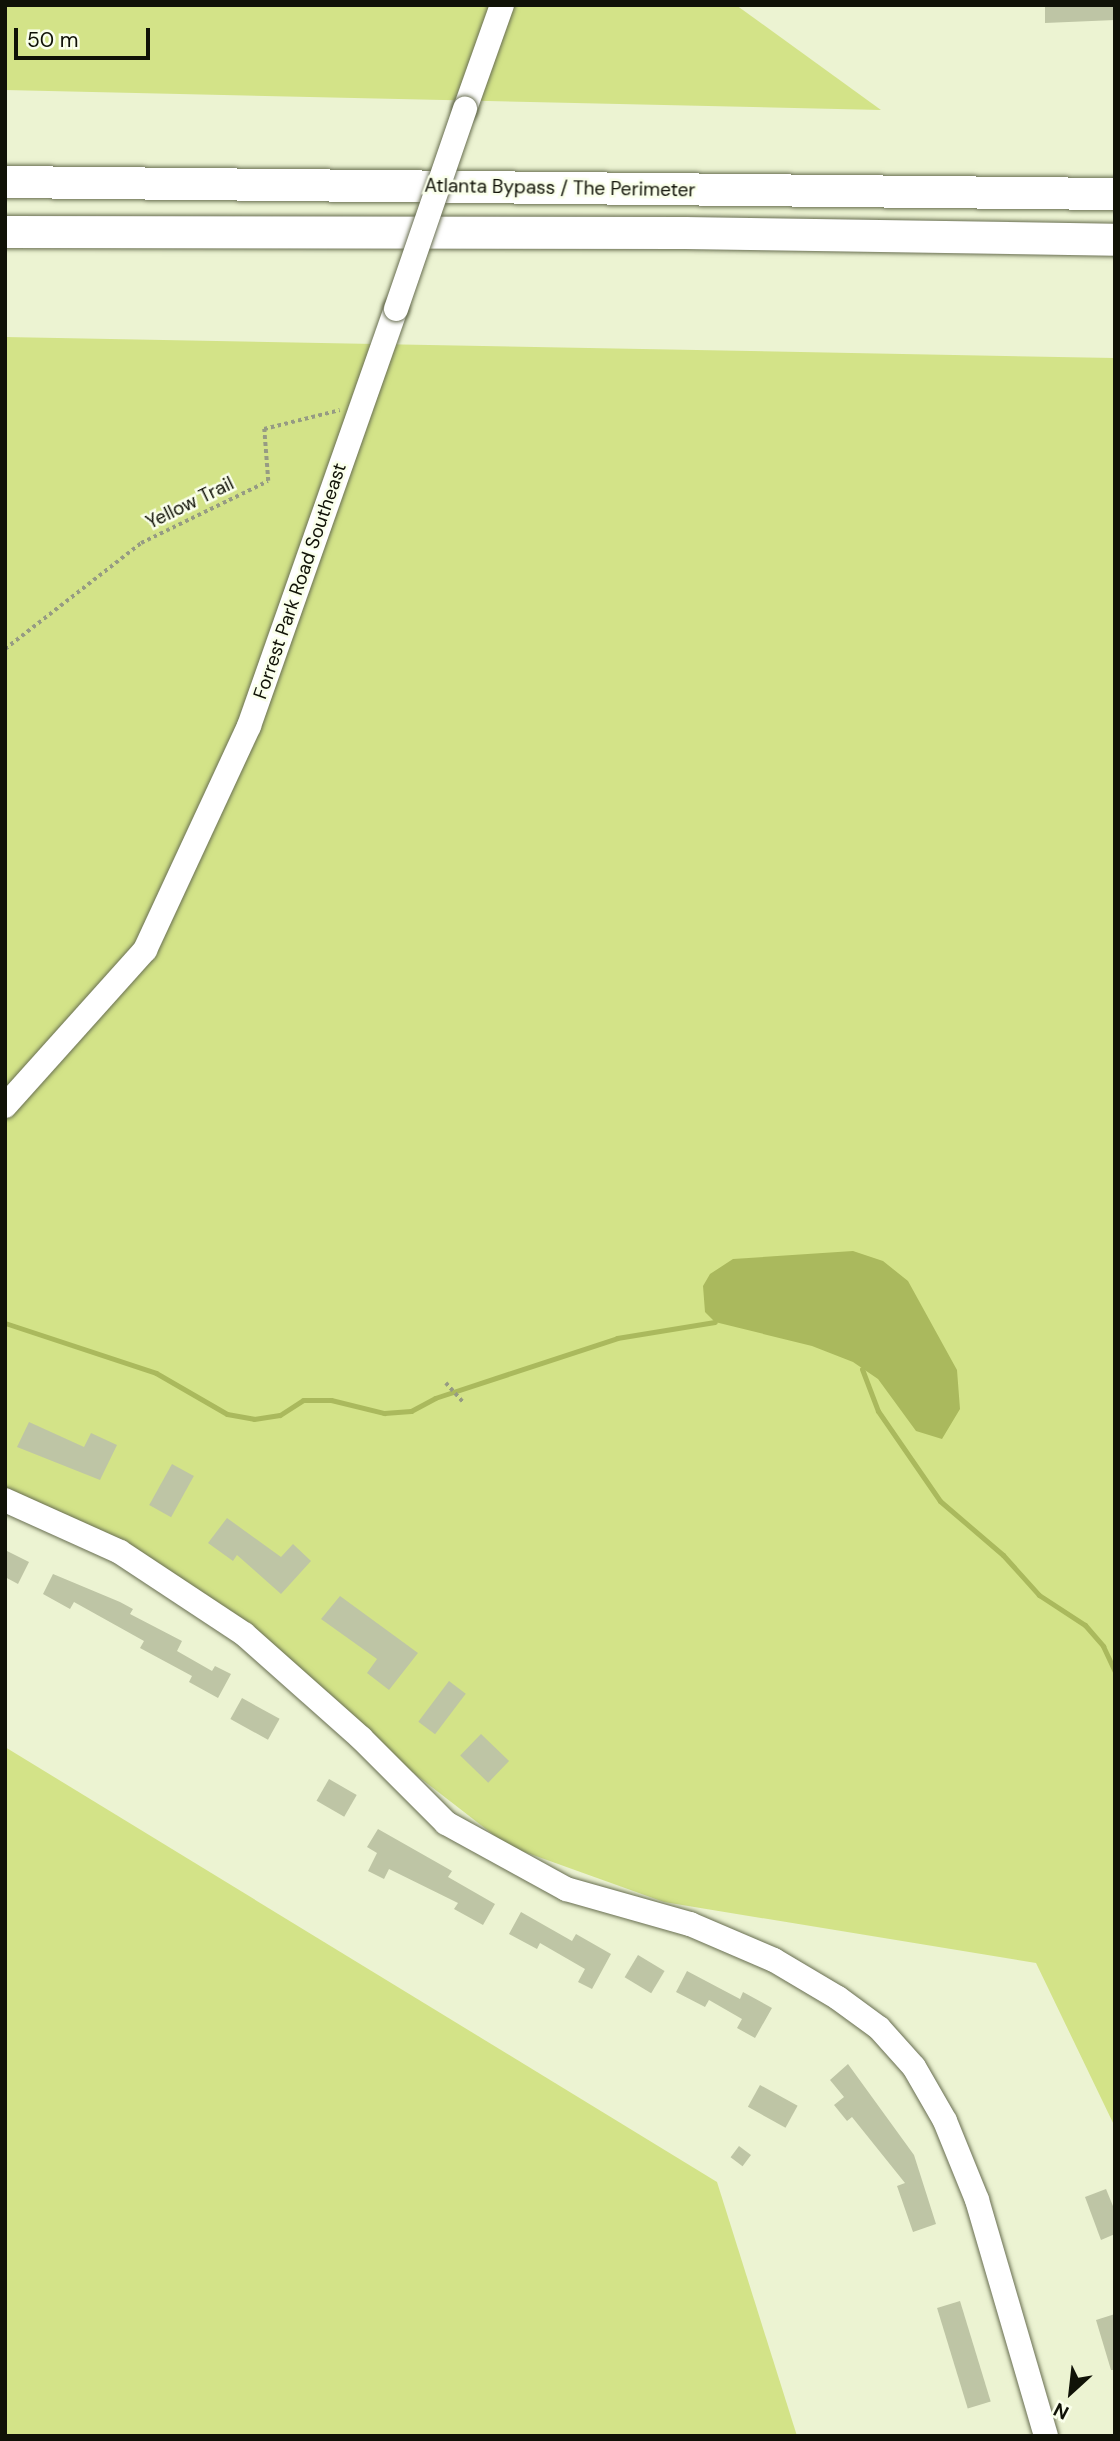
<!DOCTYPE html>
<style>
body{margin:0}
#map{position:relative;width:1120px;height:2441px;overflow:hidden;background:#ecf3d2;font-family:"DM Sans",sans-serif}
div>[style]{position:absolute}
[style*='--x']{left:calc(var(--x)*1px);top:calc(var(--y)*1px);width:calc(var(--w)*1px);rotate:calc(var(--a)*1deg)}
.green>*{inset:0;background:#d3e388}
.water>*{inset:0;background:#aab95d}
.stream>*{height:5px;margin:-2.5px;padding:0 2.5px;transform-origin:2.5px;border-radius:2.5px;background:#aab95d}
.building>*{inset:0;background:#bec5a5;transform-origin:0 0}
.path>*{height:3.5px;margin-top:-1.75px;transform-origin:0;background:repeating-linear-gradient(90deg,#969b83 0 3.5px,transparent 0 7px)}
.roads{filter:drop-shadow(0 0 2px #686e51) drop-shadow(0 0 2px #686e51)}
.secondary>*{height:24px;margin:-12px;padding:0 12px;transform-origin:12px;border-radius:12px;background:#fff}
.highway>*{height:32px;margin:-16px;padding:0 16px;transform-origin:16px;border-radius:16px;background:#fff}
.bridges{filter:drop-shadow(0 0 2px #686e51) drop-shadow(0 0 2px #686e51)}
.secondary-bridge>*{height:24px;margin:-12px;padding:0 12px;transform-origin:12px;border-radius:12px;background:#fff}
span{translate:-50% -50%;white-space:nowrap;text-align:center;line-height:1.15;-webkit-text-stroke:5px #faffeb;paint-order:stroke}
.street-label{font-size:19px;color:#101207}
.frame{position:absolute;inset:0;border:7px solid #101207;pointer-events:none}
.north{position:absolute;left:1036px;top:2357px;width:70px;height:70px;-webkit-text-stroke:5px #faffeb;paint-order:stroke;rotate:207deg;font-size:19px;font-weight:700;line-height:28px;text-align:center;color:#101207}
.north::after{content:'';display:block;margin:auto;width:24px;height:32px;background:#101207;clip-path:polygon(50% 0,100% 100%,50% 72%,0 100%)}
.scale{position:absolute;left:14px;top:28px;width:136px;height:32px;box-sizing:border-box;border:4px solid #101207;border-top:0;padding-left:9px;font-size:21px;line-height:24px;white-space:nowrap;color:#101207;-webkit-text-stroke:5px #faffeb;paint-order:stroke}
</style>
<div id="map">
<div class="green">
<div style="clip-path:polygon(5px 5px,736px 5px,881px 110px,5px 90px)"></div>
<div style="clip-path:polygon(5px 337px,1115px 358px,1115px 2127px,1036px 1963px,664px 1902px,508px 1846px,119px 1545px,5px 1493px)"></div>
<div style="clip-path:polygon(5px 1747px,717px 2182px,797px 2436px,5px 2436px)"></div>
</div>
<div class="water">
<div style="clip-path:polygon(853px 1251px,883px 1261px,908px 1281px,957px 1370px,960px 1409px,942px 1439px,916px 1431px,878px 1379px,853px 1362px,812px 1346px,715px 1322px,705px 1312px,703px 1286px,710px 1274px,733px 1259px)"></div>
</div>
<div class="stream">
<div style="--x:5;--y:1323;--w:159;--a:18.3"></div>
<div style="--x:156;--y:1373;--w:82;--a:30"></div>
<div style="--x:227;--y:1414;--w:27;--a:10"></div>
<div style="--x:254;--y:1419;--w:26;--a:-9"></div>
<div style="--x:280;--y:1415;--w:27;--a:-33"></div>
<div style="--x:303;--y:1400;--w:28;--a:0"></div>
<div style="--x:331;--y:1400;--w:55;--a:13.8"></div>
<div style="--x:384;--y:1413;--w:27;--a:-4"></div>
<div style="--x:411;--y:1411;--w:27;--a:-28"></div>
<div style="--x:435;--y:1398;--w:192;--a:-18.2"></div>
<div style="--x:617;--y:1338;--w:99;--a:-9.3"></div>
<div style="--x:862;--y:1369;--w:45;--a:69.1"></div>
<div style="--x:878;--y:1411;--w:109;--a:55.4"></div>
<div style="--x:940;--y:1501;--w:83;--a:40.6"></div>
<div style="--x:1003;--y:1555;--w:54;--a:48"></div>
<div style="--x:1039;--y:1595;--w:55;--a:33.1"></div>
<div style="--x:1085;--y:1625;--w:28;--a:49"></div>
<div style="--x:1103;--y:1646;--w:29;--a:65"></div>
</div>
<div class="building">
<div style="clip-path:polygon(1045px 5px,1115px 5px,1115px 20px,1045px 23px)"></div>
<div style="clip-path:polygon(29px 1422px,84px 1447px,91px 1433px,117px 1445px,100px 1480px,17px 1447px)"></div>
<div style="left:172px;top:1464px;width:25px;height:47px;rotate:29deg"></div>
<div style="clip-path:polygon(227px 1518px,281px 1557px,293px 1544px,311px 1561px,281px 1594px,237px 1555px,233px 1561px,208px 1543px)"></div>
<div style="clip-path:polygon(5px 1550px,29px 1562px,18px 1584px,5px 1577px)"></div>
<div style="clip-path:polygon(53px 1574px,120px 1602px,133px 1609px,130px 1614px,182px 1641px,177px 1651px,212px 1671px,215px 1666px,231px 1674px,218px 1698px,189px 1682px,192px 1676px,140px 1648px,144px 1641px,74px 1602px,70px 1609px,43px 1594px)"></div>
<div style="clip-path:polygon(340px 1596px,418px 1653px,389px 1690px,367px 1673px,377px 1659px,321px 1619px)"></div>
<div style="left:449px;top:1681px;width:21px;height:51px;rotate:37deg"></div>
<div style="left:242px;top:1698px;width:43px;height:24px;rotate:29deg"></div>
<div style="left:481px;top:1734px;width:39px;height:30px;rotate:44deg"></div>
<div style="left:329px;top:1779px;width:32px;height:25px;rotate:30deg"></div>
<div style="clip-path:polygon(378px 1829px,452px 1871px,448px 1877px,495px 1904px,483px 1925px,454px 1909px,458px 1903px,389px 1869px,384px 1879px,368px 1871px,377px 1853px,367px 1847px)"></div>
<div style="clip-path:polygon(521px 1912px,572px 1941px,576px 1934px,611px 1954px,592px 1989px,578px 1982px,585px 1969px,540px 1943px,537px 1949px,509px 1934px)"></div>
<div style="left:638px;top:1955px;width:31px;height:26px;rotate:31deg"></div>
<div style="clip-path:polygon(687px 1971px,740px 1999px,743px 1992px,772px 2008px,755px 2038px,737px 2028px,742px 2019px,709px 2000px,705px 2007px,676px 1992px)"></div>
<div style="clip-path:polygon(848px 2064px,914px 2155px,936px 2224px,913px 2232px,897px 2186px,905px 2183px,852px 2117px,847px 2121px,834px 2105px,844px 2097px,830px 2080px)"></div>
<div style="left:760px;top:2085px;width:43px;height:25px;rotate:29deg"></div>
<div style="left:739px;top:2146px;width:15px;height:14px;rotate:37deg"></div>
<div style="clip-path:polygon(1106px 2189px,1115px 2211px,1115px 2234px,1101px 2240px,1085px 2197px)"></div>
<div style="left:960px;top:2301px;width:105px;height:24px;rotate:73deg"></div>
<div style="clip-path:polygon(1115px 2314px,1115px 2370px,1111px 2370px,1096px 2320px)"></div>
</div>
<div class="path">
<div style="--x:5;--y:649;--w:172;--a:-37.9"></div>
<div style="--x:141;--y:543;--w:141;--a:-26"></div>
<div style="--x:268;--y:481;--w:52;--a:-94.4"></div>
<div style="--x:264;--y:429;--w:78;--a:-14"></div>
<div style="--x:446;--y:1383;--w:25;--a:48"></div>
</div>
<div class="roads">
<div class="secondary">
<div style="--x:465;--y:109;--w:110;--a:-70.4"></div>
<div style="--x:5;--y:1106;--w:210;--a:-48.1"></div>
<div style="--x:145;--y:950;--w:247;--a:-65.1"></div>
<div style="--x:249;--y:726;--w:442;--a:-70.6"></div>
<div style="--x:5;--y:1500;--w:126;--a:24.3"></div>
<div style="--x:120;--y:1552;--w:149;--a:33.5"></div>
<div style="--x:244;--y:1634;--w:157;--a:41.6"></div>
<div style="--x:361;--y:1738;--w:120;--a:45"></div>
<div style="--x:446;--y:1823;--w:137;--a:28.8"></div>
<div style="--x:566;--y:1889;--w:129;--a:15.8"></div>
<div style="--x:690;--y:1924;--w:91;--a:23.2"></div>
<div style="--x:774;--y:1960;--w:74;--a:30.7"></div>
<div style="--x:838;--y:1998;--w:51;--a:36.2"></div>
<div style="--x:879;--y:2028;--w:52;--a:48.1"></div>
<div style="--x:914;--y:2067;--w:62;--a:60.1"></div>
<div style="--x:945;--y:2121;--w:85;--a:67.9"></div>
<div style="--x:977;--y:2200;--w:246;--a:73.7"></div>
</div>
<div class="highway">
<div style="--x:5;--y:182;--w:1110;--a:0.62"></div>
<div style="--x:5;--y:232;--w:680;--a:0.08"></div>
<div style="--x:685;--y:233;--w:430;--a:0.9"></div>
</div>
</div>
<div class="bridges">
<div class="secondary-bridge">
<div style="--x:396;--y:309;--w:212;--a:-71"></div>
</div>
</div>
<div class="street-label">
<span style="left:560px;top:188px;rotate:1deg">Atlanta Bypass / The Perimeter</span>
<span style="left:190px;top:503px;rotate:-26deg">Yellow Trail</span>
<span style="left:300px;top:581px;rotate:-71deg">Forrest Park Road Southeast</span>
</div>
<div class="frame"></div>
<div class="north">N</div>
<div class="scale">50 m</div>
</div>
